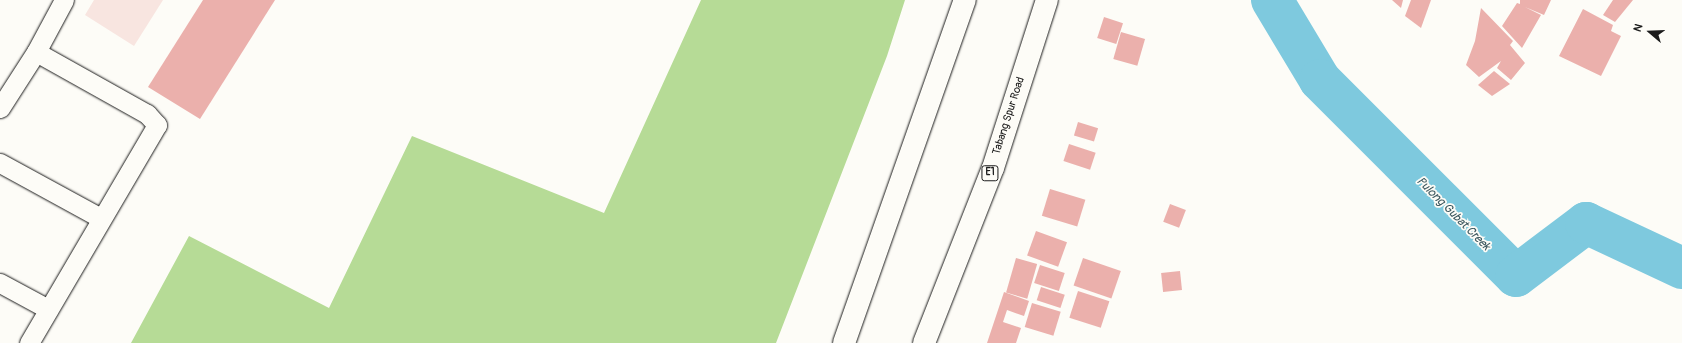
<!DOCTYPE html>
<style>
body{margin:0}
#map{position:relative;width:1682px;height:343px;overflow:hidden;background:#fdfcf7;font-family:Pangolin,sans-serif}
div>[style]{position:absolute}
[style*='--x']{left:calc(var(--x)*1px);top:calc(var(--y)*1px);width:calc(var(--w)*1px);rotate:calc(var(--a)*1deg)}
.built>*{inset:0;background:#f8e5e0}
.green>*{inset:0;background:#b6db96}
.river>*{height:42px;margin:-21px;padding:0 21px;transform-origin:21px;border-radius:21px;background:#7ec9de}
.building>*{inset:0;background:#ebb0ac;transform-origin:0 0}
.roads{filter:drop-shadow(0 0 1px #1c1c1c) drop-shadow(0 0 1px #1c1c1c)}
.minor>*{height:19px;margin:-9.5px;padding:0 9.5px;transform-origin:9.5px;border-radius:9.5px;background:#fdfcf7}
.motorway>*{height:22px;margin:-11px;padding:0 11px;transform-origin:11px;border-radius:11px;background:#fdfcf7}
span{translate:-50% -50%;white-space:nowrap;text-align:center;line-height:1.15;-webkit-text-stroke:3.5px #fdfcf7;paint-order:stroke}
.shield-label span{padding:1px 3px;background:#fdfcf7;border:1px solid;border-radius:3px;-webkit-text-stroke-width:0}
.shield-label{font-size:10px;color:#1c1c1c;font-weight:700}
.street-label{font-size:11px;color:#1c1c1c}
.water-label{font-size:12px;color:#3e5960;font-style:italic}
.north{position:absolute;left:1630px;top:12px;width:40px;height:40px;-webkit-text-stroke:3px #fdfcf7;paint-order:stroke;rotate:289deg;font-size:11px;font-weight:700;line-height:16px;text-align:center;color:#1c1c1c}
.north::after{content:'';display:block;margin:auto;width:14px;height:18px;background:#1c1c1c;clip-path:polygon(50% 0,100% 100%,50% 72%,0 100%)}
</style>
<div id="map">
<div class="built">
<div style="clip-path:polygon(94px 0,163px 0,134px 46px,85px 15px)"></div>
</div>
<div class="green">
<div style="clip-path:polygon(701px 0,905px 0,887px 56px,776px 343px,131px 343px,189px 236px,329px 308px,412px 136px,604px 213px)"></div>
</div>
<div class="river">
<div style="--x:1272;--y:0;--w:93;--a:59"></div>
<div style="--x:1320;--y:80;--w:277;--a:45"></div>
<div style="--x:1516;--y:276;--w:88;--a:-37.1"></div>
<div style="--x:1586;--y:223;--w:106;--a:25.1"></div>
</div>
<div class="building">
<div style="clip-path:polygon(203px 0,275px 0,200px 119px,148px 87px)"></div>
<div style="clip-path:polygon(1392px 0,1403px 0,1401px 8px)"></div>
<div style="clip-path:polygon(1411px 0,1431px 0,1421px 28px,1405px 16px)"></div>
<div style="clip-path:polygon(1520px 0,1551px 0,1544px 15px,1525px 7px,1541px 15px,1522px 48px,1502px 26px,1517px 3px,1520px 4px)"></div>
<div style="clip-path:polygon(1613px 0,1633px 0,1615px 22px,1603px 15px)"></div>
<div style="clip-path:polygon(1481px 8px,1513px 41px,1510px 45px,1525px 63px,1511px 80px,1497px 68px,1501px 61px,1479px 77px,1466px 65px,1475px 41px)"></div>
<div style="clip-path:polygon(1583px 9px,1613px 25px,1611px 31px,1621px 36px,1601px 76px,1559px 56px)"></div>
<div style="left:1104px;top:17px;width:20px;height:22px;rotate:18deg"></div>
<div style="left:1121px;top:32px;width:25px;height:28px;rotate:16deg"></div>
<div style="clip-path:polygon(1494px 71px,1510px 84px,1492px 96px,1478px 85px)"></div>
<div style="left:1078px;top:122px;width:21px;height:14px;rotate:17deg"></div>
<div style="left:1069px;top:144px;width:28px;height:18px;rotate:18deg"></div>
<div style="left:1050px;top:189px;width:37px;height:28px;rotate:17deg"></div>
<div style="left:1170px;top:204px;width:17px;height:19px;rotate:21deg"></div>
<div style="left:1036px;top:231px;width:33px;height:26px;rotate:20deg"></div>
<div style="left:1016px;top:258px;width:22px;height:36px;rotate:16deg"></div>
<div style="left:1083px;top:258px;width:40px;height:29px;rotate:19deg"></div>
<div style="left:1040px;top:265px;width:26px;height:19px;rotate:18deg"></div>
<div style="left:1180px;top:271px;width:19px;height:19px;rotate:84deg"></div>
<div style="left:1041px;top:287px;width:25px;height:14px;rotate:18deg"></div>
<div style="left:1078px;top:291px;width:33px;height:28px;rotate:18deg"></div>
<div style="clip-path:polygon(1004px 292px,1029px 301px,1024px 316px,1007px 310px,1003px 322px,1021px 328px,1016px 343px,987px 343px)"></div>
<div style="left:1032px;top:303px;width:30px;height:25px;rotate:17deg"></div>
</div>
<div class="roads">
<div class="minor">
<div style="--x:0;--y:108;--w:67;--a:-57.3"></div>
<div style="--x:36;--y:52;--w:59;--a:-61.7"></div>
<div style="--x:0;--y:163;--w:115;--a:28.6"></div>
<div style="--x:0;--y:283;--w:55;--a:28.4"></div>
<div style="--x:29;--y:343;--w:253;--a:-59.6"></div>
<div style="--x:157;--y:125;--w:15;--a:-132"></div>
<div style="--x:147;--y:114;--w:127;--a:-150.8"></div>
</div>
<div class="motorway">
<div style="--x:844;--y:343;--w:364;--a:-70.6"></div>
<div style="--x:924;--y:343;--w:188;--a:-68.5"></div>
<div style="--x:993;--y:168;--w:176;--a:-72.2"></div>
</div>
</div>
<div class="shield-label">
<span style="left:990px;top:173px">E1</span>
</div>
<div class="street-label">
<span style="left:1009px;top:116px;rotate:-72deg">Tabang Spur Road</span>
</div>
<div class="water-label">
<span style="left:1453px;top:214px;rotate:45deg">Pulong Gubat Creek</span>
</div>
<div class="north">N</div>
</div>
